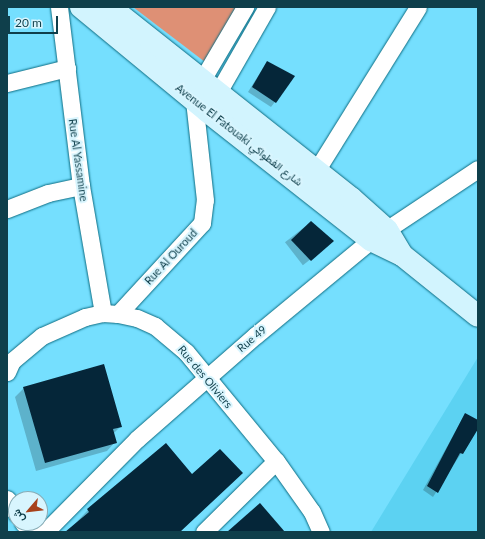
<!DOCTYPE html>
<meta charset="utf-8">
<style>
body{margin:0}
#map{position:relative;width:485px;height:539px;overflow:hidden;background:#75dffe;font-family:Lato,Vazirmatn,sans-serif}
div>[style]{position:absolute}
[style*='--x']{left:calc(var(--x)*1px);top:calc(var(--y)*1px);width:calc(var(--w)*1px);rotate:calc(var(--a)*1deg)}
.built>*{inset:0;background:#5cd2f2}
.green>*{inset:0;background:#de9075}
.shadow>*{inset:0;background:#0003;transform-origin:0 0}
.building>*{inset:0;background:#052639}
.roads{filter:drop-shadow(0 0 1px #0d6c82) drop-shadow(0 0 1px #0d6c82)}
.minor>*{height:17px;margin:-8.5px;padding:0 8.5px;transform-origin:8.5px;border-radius:8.5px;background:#fff}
.secondary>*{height:22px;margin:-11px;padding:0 11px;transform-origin:11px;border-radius:11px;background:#d2f4fe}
span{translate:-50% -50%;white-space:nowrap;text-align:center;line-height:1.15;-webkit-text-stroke:4px #d8f5fe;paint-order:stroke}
.street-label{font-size:11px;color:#0f3f4b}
.frame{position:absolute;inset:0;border:8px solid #0f3f4b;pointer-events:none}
.north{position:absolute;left:8px;top:491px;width:40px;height:40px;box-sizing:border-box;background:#d8f5fe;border:1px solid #88acb6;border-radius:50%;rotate:242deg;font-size:11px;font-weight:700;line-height:16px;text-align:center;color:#0f3f4b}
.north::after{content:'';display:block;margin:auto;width:14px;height:18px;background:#a7411b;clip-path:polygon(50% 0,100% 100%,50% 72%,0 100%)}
.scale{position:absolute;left:8px;top:16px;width:50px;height:18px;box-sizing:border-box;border:2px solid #0f3f4b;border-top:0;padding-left:5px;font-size:12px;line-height:14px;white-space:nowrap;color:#0f3f4b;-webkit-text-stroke:3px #d8f5fe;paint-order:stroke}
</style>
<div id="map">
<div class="built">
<div style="clip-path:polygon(478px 357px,478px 532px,371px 532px)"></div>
</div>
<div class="green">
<div style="clip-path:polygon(133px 7px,243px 7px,209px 65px)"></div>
</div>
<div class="shadow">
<div style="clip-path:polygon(267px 62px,294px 77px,271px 107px,248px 92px)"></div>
<div style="left:311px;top:222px;width:29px;height:33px;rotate:52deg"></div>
<div style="clip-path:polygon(24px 388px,121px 426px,113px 434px,115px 442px,107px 451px,36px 471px,15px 397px)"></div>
<div style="clip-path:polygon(465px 414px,478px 421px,478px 427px,433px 497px,423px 490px)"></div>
<div style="clip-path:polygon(88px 510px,179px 532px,67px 532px)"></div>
</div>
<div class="building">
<div style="clip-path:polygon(267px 61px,295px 76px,276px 103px,252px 87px)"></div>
<div style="clip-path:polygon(311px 221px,334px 241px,311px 261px,291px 240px)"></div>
<div style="clip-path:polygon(104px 364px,122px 427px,113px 429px,117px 443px,45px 463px,23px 387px)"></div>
<div style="clip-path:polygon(465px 413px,478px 420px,478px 429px,463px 454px,460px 453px,438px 493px,427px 486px)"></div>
<div style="clip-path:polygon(166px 443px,192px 474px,220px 449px,243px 473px,180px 532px,65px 532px,89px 512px,87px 509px)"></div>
<div style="clip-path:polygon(260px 503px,285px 532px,227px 532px)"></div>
</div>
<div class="roads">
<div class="minor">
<div style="--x:59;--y:7;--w:180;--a:83"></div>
<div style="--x:81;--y:186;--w:129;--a:80.2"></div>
<div style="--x:7;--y:83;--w:62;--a:-14"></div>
<div style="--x:212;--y:103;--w:111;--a:-60.2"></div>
<div style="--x:316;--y:171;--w:193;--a:-58.1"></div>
<div style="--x:7;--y:209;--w:44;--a:-21.3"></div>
<div style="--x:48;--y:193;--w:34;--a:-12"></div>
<div style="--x:118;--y:314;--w:124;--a:-47.3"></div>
<div style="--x:202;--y:223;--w:23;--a:-83"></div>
<div style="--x:205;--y:200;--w:101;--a:-96.3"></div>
<div style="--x:194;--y:100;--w:22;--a:-68"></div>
<div style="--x:202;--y:80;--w:85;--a:-59.5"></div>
<div style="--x:7;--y:372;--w:12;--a:-66"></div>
<div style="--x:12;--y:361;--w:39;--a:-40"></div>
<div style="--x:42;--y:336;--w:47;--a:-23.8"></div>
<div style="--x:85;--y:317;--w:18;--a:-13"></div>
<div style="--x:103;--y:313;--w:15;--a:4"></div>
<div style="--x:118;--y:314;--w:19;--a:12"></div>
<div style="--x:137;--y:318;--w:20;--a:24"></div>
<div style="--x:155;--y:326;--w:40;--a:40"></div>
<div style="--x:186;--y:352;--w:141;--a:50.5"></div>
<div style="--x:276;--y:461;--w:62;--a:54.8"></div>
<div style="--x:312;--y:512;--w:22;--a:66"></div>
<div style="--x:7;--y:499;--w:17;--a:57"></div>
<div style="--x:23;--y:523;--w:13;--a:42"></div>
<div style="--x:45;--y:532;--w:131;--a:-45.3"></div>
<div style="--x:137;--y:439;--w:158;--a:-41.2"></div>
<div style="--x:256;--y:335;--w:149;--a:-39.6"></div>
<div style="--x:371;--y:240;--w:128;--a:-33.6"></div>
<div style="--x:204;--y:532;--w:101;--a:-44.6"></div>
</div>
<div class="secondary">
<div style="--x:81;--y:7;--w:163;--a:39.5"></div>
<div style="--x:207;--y:111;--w:209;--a:38.2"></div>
<div style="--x:371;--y:240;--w:34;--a:26"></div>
<div style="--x:402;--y:255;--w:97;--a:38.8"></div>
<div style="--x:110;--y:7;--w:308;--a:38.4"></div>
<div style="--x:351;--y:198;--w:48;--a:41.6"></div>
<div style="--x:387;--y:230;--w:29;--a:59"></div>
</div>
</div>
<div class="street-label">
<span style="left:239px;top:135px;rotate:38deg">Avenue El Fatouaki شارع الفطواكي</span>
<span style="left:78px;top:160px;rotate:82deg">Rue Al Yassamine</span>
<span style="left:171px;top:257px;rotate:-47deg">Rue Al Ouroud</span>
<span style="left:252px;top:339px;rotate:-40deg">Rue 49</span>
<span style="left:205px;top:377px;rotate:50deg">Rue des Oliviers</span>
</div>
<div class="frame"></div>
<div class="north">ش</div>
<div class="scale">20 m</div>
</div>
